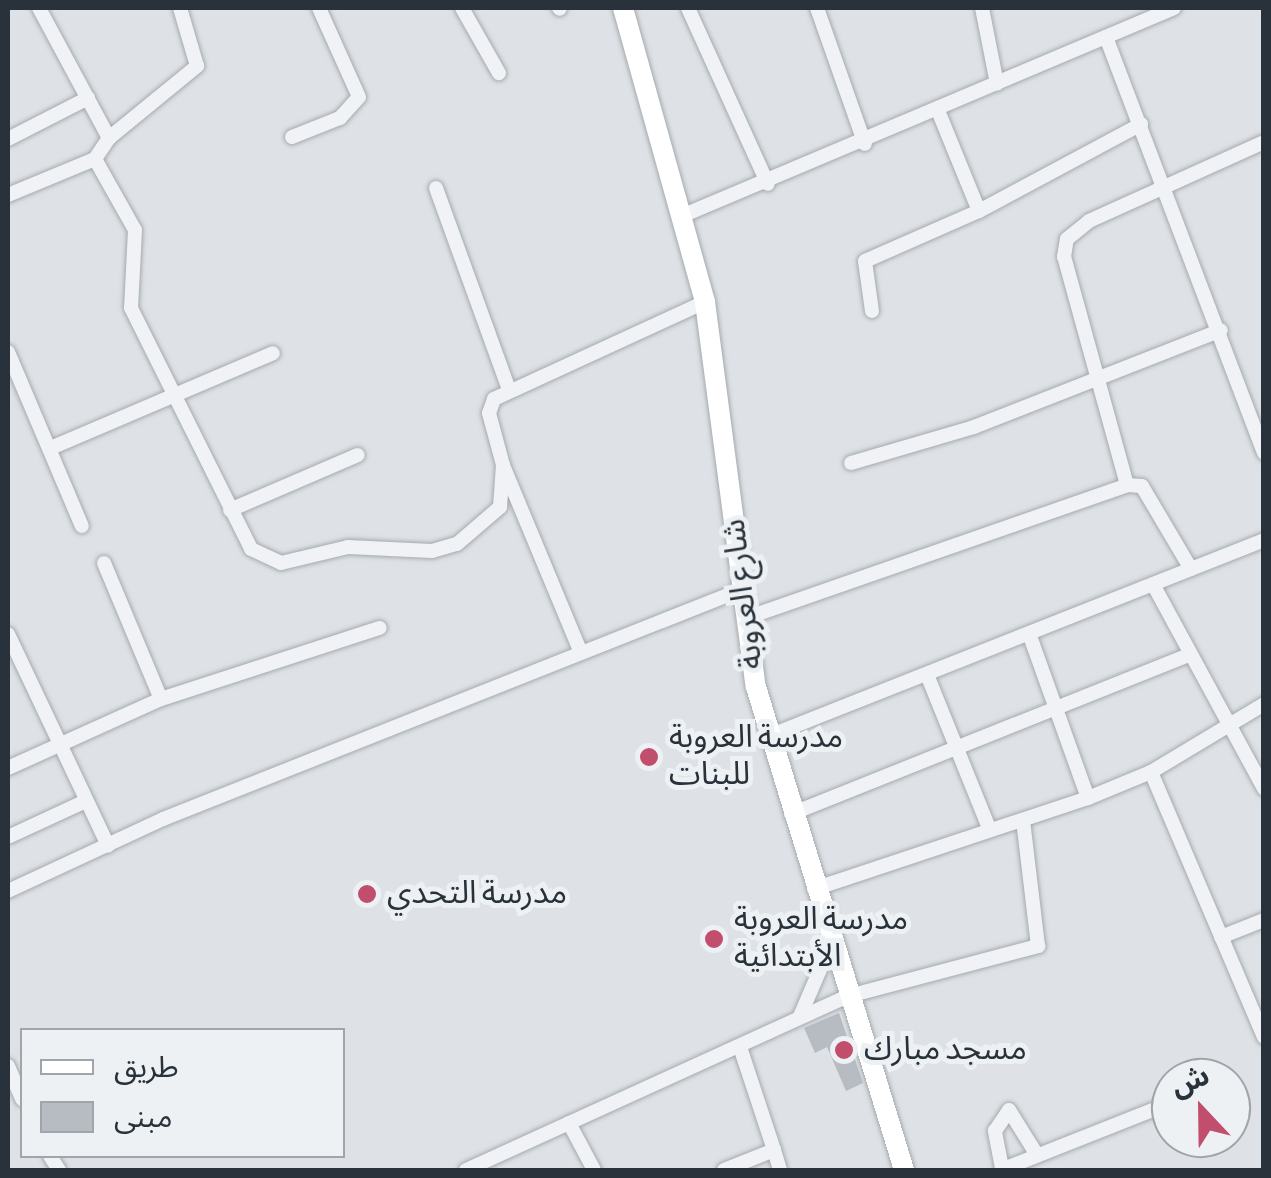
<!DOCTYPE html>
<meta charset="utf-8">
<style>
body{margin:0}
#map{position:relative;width:1271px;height:1178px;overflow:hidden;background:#dee2e6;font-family:"Sofia Sans Condensed","Noto Sans Arabic",sans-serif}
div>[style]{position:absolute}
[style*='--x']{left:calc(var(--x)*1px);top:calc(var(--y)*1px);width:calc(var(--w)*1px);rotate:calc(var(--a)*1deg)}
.building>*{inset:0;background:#b6bcc2}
.roads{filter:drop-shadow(0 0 2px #a4aaaf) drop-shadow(0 0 2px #a4aaaf)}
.street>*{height:14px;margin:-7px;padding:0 7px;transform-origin:7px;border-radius:7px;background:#f0f2f5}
.secondary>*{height:20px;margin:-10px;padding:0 10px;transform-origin:10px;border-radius:10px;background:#fff}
.dots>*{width:28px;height:28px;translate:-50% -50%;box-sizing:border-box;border:5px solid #edf1f4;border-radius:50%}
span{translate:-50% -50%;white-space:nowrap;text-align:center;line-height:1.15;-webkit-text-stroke:10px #edf1f4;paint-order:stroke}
.street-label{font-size:32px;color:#29323b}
.poi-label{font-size:32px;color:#29323b}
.left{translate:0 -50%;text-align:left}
.frame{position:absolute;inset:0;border:10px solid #29323b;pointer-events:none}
.legend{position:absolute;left:20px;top:1028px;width:325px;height:130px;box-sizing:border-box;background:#edf1f4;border:2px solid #9fa5aa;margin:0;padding:12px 18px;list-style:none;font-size:30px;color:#29323b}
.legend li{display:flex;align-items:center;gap:20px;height:50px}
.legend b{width:50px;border:2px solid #9fa5aa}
.north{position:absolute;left:1151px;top:1058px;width:100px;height:100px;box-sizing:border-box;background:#edf1f4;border:2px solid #9fa5aa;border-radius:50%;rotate:338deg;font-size:28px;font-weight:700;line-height:40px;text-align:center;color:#29323b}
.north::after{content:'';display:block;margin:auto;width:35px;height:45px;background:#c04e6c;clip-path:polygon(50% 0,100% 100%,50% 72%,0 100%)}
</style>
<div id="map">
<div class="building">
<div style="clip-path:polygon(839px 1013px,863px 1083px,846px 1091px,827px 1047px,815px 1053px,804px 1028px)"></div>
</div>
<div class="roads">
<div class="street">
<div style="--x:39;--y:8;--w:148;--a:61.7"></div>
<div style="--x:109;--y:138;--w:25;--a:124"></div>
<div style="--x:95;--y:159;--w:81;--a:60.6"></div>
<div style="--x:135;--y:230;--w:78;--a:92.9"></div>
<div style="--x:131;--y:308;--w:269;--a:63.5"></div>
<div style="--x:251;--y:549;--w:33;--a:25"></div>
<div style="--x:281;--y:563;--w:69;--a:-13.4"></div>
<div style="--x:348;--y:547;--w:84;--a:2.7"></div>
<div style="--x:432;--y:551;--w:26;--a:-16"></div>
<div style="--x:457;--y:544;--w:57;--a:-40.7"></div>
<div style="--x:500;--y:507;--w:42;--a:-85.9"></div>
<div style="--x:462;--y:8;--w:75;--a:60.4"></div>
<div style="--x:559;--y:8;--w:1;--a:45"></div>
<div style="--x:688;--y:8;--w:193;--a:65.6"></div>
<div style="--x:817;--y:8;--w:144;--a:70.6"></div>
<div style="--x:982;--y:8;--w:77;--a:78.8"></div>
<div style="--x:1106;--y:37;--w:445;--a:69.2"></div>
<div style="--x:939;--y:113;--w:106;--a:67.8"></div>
<div style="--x:979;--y:211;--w:184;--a:-28.2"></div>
<div style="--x:292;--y:137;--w:52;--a:-21.6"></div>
<div style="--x:340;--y:118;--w:28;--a:-48"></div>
<div style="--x:359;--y:97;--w:98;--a:-114.2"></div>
<div style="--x:109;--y:138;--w:114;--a:-39.3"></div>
<div style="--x:197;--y:66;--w:60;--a:-106.3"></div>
<div style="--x:8;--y:139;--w:90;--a:-27.1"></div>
<div style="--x:436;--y:188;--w:212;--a:70.1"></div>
<div style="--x:8;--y:195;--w:94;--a:-22.5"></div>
<div style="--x:684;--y:215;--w:532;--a:-22.9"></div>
<div style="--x:872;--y:311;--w:50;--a:-98"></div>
<div style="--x:865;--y:261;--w:124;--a:-23.7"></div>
<div style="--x:8;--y:352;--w:189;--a:67"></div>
<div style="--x:53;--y:447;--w:239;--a:-23.1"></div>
<div style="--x:851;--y:463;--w:128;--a:-16.3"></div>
<div style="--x:974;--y:427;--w:265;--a:-21.4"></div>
<div style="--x:230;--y:510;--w:139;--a:-23.3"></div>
<div style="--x:104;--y:563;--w:147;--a:67.3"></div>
<div style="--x:1191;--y:569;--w:96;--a:-120.6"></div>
<div style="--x:1142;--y:486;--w:15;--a:-176"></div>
<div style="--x:1127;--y:485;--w:237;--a:-105.4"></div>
<div style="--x:1064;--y:257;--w:18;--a:-81"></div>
<div style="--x:1067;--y:239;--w:28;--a:-39"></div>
<div style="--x:1089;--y:221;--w:192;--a:-24.3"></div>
<div style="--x:1154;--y:586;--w:231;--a:61.5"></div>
<div style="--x:746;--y:618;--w:404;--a:-19.2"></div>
<div style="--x:8;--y:634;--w:234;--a:64.7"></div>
<div style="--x:1031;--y:639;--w:169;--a:70.3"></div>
<div style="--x:579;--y:648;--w:198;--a:-112.6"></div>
<div style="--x:503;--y:465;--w:54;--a:-105.1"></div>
<div style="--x:489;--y:413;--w:15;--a:-70"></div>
<div style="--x:494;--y:399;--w:232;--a:-24.7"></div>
<div style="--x:928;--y:677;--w:163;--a:68"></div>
<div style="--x:769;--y:736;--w:532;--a:-21.6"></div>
<div style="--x:8;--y:768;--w:168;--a:-24.3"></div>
<div style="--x:161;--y:699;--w:230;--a:-18"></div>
<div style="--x:1151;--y:772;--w:288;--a:66.9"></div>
<div style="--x:791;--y:814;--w:429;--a:-21.8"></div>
<div style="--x:8;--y:837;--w:86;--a:-24.8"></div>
<div style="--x:814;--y:889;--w:289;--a:-18.4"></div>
<div style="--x:1088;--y:798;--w:68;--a:-22.4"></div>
<div style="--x:1151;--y:772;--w:132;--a:-31"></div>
<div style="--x:8;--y:891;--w:171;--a:-24.9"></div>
<div style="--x:163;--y:819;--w:624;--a:-21.63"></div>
<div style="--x:1221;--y:937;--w:46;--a:-21.6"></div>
<div style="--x:800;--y:1016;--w:78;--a:-66.7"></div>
<div style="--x:740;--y:1047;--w:108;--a:71.7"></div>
<div style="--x:8;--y:1066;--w:36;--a:67"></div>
<div style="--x:569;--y:1123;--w:53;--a:62"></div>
<div style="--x:50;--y:1156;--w:17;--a:57"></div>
<div style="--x:1002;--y:1168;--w:38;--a:-101"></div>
<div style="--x:995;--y:1131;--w:25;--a:-56"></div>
<div style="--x:1009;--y:1110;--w:53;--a:58.1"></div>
<div style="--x:466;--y:1170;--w:417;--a:-24.5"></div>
<div style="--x:845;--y:997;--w:200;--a:-14.8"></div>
<div style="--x:1038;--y:946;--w:127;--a:-96.8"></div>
<div style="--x:724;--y:1170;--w:54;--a:-21.8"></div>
<div style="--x:774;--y:1150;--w:21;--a:73"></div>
<div style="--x:1001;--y:1170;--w:180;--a:-21.6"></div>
</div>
<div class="secondary">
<div style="--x:623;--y:8;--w:305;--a:74.4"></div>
<div style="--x:705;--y:302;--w:388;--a:82.5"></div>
<div style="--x:756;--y:687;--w:505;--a:72.96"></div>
</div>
</div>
<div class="dots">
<div style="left:649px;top:757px;background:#c04e6c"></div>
<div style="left:367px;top:894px;background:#c04e6c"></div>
<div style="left:714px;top:939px;background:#c04e6c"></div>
<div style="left:844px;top:1050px;background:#c04e6c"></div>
</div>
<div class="street-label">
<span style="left:744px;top:594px;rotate:-97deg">شارع العروبة</span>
</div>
<div class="poi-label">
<span class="left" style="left:669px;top:757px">مدرسة العروبة<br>للبنات</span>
<span class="left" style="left:387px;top:894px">مدرسة التحدي</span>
<span class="left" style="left:734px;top:939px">مدرسة العروبة<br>الأبتدائية</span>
<span class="left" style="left:864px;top:1050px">مسجد مبارك</span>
</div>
<div class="frame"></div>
<ul class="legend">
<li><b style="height:12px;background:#fff"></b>طريق</li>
<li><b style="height:28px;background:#b6bcc2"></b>مبنى</li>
</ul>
<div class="north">ش</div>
</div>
